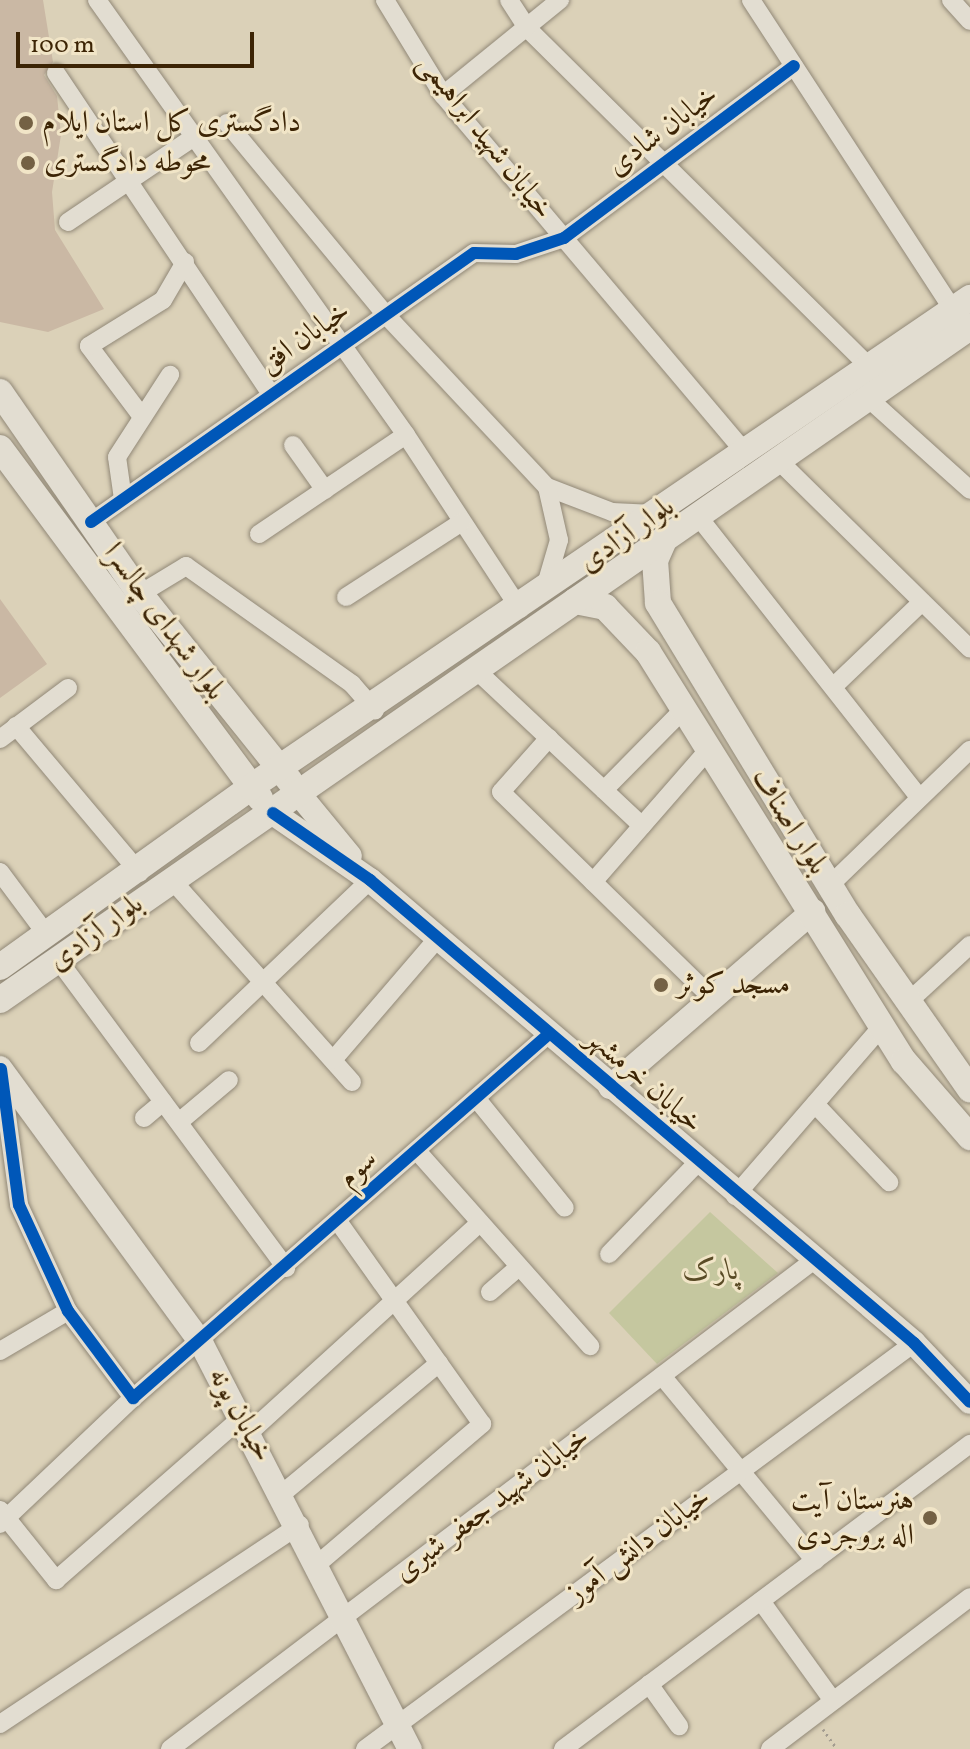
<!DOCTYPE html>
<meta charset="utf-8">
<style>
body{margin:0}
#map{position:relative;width:970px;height:1749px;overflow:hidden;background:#dbd1b8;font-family:Vollkorn,Amiri,serif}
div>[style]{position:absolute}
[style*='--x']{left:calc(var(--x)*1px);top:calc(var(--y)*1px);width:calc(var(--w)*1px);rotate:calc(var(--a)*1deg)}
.green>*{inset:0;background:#c5c79f}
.building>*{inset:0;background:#cab8a4}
.path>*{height:3px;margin-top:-1.5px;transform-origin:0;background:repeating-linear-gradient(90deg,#a39c90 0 2px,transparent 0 6px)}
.roads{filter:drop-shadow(0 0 2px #918877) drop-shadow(0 0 2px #918877)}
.minor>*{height:18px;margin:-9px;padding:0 9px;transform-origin:9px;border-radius:9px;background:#e2ddd1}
.tertiary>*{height:24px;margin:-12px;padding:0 12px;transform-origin:12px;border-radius:12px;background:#e2ddd1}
.secondary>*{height:26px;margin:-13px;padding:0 13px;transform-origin:13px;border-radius:13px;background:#e2ddd1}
.cycleway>*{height:12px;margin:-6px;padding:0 6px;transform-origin:6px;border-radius:6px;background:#0057b8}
.dots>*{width:22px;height:22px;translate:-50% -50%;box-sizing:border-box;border:4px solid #f1e5c7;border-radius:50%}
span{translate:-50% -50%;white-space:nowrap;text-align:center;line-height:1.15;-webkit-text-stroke:6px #f1e5c7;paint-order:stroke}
.poi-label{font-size:30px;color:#3c2405}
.left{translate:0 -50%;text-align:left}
.right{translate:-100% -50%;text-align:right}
.street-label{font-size:30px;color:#3c2405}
.park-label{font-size:30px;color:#5a4b26;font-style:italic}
.scale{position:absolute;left:16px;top:32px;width:238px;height:36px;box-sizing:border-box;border:4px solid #3c2405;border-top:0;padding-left:10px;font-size:24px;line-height:28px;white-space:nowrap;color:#3c2405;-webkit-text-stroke:6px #f1e5c7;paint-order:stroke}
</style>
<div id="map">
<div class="green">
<div style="clip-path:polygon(710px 1212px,778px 1273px,657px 1364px,609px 1313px)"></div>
</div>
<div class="building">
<div style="clip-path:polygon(0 0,43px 0,53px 62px,44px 75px,57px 96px,61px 135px,52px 192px,55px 230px,104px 309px,48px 332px,0 322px)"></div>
<div style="clip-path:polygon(0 599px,47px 664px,0 698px)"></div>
</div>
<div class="path">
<div style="--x:823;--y:1729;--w:24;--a:55"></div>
</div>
<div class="roads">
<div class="minor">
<div style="--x:97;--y:0;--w:534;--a:54.61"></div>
<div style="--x:406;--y:435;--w:208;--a:56.8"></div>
<div style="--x:385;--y:0;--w:111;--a:58.6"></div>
<div style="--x:443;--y:95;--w:469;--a:49.8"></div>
<div style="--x:509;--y:0;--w:33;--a:57"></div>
<div style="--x:527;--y:28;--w:480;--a:44.7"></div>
<div style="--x:751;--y:0;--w:370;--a:56.9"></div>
<div style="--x:951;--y:0;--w:28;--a:48"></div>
<div style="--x:56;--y:73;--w:386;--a:56.2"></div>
<div style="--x:443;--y:95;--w:151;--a:-39.1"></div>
<div style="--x:227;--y:123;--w:248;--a:50.4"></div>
<div style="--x:385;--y:314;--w:237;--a:46.9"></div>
<div style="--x:547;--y:487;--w:70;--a:21"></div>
<div style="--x:612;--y:512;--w:42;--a:2.7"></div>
<div style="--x:68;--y:222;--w:152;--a:-34"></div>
<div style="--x:868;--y:398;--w:137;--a:42"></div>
<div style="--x:140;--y:414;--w:85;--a:-126.9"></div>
<div style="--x:89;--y:346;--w:87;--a:-31.9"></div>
<div style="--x:163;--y:300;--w:44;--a:-59.9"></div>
<div style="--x:293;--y:445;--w:55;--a:54.6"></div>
<div style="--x:778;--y:460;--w:269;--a:44.5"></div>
<div style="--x:123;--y:499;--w:42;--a:-98.1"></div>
<div style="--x:117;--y:457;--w:98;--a:-57.1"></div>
<div style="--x:697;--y:515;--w:360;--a:51.8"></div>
<div style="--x:91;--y:522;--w:468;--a:-35.1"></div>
<div style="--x:474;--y:253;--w:42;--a:1.4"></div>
<div style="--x:516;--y:254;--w:51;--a:-18.4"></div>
<div style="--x:564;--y:238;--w:287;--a:-36.8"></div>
<div style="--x:259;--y:534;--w:177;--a:-34"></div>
<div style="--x:545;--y:588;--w:50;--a:-73.7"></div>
<div style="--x:559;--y:540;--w:54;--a:-102.8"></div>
<div style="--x:140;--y:594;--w:54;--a:-31.3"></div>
<div style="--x:186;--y:566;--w:204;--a:35.4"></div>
<div style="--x:352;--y:684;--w:35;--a:49"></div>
<div style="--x:346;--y:597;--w:138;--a:-32.9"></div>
<div style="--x:475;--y:669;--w:229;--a:43.2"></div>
<div style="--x:833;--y:687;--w:123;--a:-43.7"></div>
<div style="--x:16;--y:726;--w:192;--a:49.9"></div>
<div style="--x:549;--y:738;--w:72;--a:131.6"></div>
<div style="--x:501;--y:792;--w:291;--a:44.3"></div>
<div style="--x:0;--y:739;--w:85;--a:-36.9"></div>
<div style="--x:604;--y:790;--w:114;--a:-45.4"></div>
<div style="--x:0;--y:872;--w:79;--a:53.3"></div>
<div style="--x:171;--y:879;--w:272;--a:48.3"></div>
<div style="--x:593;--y:882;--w:176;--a:-48.9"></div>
<div style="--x:829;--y:886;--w:196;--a:-44"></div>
<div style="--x:59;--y:961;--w:382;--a:53.5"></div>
<div style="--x:907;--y:1003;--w:86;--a:-42.6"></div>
<div style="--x:199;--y:1043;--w:236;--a:-43.6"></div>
<div style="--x:333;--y:1060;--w:161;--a:-49.3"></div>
<div style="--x:1;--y:1071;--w:135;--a:82.3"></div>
<div style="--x:19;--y:1205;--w:117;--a:65.2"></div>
<div style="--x:68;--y:1311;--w:109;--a:53.2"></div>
<div style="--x:133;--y:1398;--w:553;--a:-41.19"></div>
<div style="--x:476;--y:1098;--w:141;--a:51"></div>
<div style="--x:815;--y:1104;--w:108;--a:46.5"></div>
<div style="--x:144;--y:1118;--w:25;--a:-40"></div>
<div style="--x:179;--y:1122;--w:65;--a:-40"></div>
<div style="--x:417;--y:1151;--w:261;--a:48.4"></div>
<div style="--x:735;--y:1196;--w:226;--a:-49.1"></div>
<div style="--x:609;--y:1254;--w:128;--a:-45.9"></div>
<div style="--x:490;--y:1292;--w:38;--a:-41"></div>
<div style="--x:0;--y:1351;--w:79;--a:-30.5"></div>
<div style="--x:662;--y:1376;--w:240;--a:50.4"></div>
<div style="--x:250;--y:1432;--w:311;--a:-42.3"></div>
<div style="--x:283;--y:1493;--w:203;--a:-39.8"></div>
<div style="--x:0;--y:1510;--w:90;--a:51.3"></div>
<div style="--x:56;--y:1580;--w:247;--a:-41.2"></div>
<div style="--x:0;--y:1524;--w:183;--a:-43.5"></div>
<div style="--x:320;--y:1562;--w:213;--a:-40.4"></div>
<div style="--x:482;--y:1424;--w:249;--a:-125.4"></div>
<div style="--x:761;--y:1601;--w:123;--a:54.2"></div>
<div style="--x:649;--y:1684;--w:52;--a:54.5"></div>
<div style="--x:0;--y:1724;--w:360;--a:-33.6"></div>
<div style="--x:170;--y:1749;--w:807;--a:-37.2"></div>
<div style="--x:365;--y:1749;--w:683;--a:-36.48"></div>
<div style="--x:563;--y:1749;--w:509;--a:-36.85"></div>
<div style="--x:770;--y:1749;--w:251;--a:-37.2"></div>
</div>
<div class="tertiary">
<div style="--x:299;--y:794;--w:80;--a:50.6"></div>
<div style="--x:273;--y:813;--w:118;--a:34.6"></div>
<div style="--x:370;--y:880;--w:714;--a:40.4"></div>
<div style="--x:914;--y:1343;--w:81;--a:46.5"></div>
<div style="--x:0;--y:1068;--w:341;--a:53.8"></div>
<div style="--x:201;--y:1343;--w:457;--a:62.8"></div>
<div style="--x:610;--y:1087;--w:269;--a:-40.9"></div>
</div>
<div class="secondary">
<div style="--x:0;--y:392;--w:246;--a:55.3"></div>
<div style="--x:140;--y:594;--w:240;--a:51.3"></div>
<div style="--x:0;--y:448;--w:436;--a:53.4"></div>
<div style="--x:665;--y:538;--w:24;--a:114"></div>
<div style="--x:655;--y:560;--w:43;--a:86"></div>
<div style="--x:658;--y:603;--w:365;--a:58.7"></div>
<div style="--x:848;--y:915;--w:213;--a:55"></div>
<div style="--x:575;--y:601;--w:31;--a:11"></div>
<div style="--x:605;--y:607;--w:62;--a:46.3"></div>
<div style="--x:648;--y:652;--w:483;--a:58"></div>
<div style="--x:904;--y:1061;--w:101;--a:49"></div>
<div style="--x:0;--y:967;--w:309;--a:-35.6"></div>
<div style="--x:251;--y:787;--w:870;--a:-34.22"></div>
<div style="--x:0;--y:1000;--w:1181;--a:-34.75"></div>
</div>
</div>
<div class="cycleway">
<div style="--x:91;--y:522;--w:468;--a:-35.1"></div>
<div style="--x:474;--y:253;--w:42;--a:1.4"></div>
<div style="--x:516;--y:254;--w:51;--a:-18.4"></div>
<div style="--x:564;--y:238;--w:287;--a:-36.8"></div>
<div style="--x:273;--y:813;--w:118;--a:34.6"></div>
<div style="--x:370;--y:880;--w:714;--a:40.4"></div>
<div style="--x:914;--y:1343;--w:81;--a:46.5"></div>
<div style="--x:1;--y:1069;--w:137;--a:82.5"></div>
<div style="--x:19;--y:1205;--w:117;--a:65.2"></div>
<div style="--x:68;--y:1311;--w:109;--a:53.2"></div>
<div style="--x:133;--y:1398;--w:553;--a:-41.19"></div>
</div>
<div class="dots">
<div style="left:26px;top:123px;background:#746144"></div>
<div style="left:28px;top:163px;background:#746144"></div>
<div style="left:661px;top:985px;background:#746144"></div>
<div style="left:930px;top:1518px;background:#746144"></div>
</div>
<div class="poi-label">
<span class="left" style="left:42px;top:123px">دادگستری کل استان ایلام</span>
<span class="left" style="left:44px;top:163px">محوطه دادگستری</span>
<span class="left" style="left:677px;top:985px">مسجد کوثر</span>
<span class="right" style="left:914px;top:1518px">هنرستان آیت<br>اله بروجردی</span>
</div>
<div class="street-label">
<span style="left:663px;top:131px;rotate:-37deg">خیابان شادی</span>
<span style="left:485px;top:137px;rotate:52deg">خیابان شهید ابراهیمی</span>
<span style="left:305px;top:338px;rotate:-35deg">خیابان افق</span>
<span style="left:627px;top:535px;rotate:-35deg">بلوار آزادی</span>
<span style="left:164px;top:622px;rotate:54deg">بلوار شهدای چالسرا</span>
<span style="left:789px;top:822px;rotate:58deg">بلوار اصناف</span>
<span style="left:96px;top:933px;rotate:-36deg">بلوار آزادی</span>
<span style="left:644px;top:1081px;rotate:41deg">خیابان خرمشهر</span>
<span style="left:358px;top:1169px;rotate:-42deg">سوم</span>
<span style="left:240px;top:1415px;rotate:61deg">خیابان پونه</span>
<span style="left:492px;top:1505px;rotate:-37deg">خیابان شهید جعفر شیری</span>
<span style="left:639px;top:1546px;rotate:-37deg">خیابان دانش آموز</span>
</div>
<div class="park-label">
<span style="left:711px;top:1271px">پارک</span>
</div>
<div class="scale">100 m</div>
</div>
